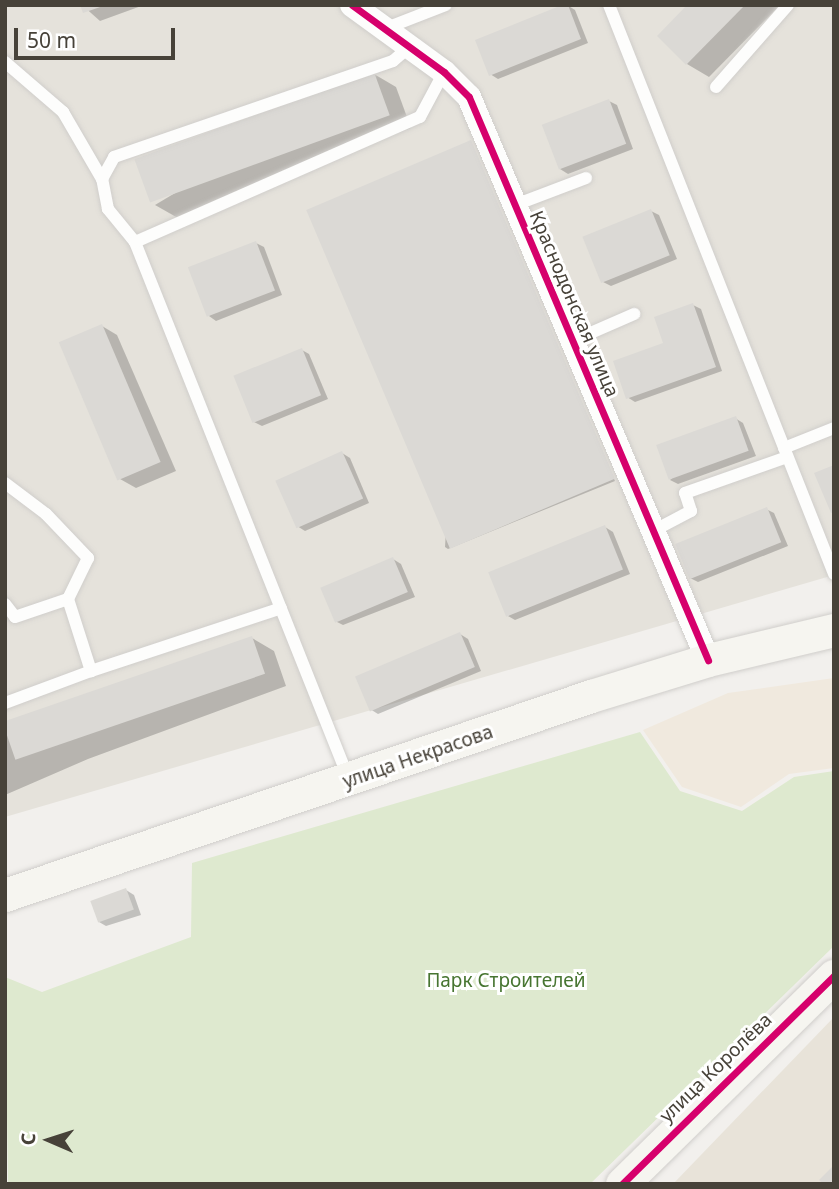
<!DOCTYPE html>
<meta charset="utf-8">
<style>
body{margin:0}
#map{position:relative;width:839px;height:1189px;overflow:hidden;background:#f2f0ed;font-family:"Noto Sans",sans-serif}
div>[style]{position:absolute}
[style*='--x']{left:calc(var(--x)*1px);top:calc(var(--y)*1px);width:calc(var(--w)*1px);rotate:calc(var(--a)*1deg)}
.residential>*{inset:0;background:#e5e2db}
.commercial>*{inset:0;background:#f0e9de}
.education>*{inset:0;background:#e8e3d9}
.green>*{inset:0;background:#dee9cf}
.shadow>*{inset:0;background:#0003}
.building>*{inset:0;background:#dbd9d5;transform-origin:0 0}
.roads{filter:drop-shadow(0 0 2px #d0cecb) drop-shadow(0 0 2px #d0cecb)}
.lane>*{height:12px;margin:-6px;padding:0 6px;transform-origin:6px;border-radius:6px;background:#fdfdfc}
.street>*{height:24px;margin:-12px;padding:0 12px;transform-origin:12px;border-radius:12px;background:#fdfdfc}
.secondary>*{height:33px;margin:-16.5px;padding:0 16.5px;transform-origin:16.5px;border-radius:16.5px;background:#f6f5f0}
.cycleway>*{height:7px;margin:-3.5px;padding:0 3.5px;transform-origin:3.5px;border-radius:3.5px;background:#d6006c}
span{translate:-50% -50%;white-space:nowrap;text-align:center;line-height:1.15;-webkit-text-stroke:6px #fff;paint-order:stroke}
.street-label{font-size:19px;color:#474239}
.park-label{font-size:19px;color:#477531}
.frame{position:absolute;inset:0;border:7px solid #474239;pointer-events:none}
.north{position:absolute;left:14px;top:1105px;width:70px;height:70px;-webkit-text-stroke:5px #fff;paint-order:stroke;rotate:273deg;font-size:19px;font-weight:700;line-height:28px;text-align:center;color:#474239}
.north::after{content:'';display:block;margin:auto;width:24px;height:32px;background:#474239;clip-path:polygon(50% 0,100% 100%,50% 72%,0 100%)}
.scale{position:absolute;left:14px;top:28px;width:161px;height:32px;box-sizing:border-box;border:4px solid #474239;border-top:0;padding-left:9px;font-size:21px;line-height:24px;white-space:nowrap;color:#474239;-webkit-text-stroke:5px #fff;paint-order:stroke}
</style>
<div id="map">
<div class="residential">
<div style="clip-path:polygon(5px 5px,834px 5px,834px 575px,5px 817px)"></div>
</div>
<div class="commercial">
<div style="clip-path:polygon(834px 678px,834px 768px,789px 774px,741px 807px,682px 787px,643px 730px,728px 693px)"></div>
</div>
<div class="education">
<div style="clip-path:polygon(834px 1017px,834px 1184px,673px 1184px)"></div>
</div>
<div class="green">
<div style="clip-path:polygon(640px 732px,680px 791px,742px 811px,794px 777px,834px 771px,834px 946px,590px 1184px,8px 1184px,5px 977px,42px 992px,191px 937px,192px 863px)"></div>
</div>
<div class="shadow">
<div style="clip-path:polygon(82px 5px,144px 5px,100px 21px)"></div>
<div style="clip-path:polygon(567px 5px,575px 10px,588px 43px,498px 79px,490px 74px)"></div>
<div style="clip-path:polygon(690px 5px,780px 5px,709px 77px,687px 64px)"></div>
<div style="clip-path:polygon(374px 74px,396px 87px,411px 128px,178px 218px,155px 205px)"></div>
<div style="clip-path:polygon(609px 101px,617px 105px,633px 149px,568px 174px,560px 169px)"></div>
<div style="clip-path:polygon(471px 142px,615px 481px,448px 549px,445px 547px)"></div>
<div style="clip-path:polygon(651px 211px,659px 215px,677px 259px,611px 286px,603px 282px)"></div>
<div style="clip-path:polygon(256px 243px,264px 247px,282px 295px,216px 321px,209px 316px)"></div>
<div style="clip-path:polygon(693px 305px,701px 309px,722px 371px,635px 402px,627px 397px)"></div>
<div style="clip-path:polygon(102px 326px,117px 335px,176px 471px,136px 488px,120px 479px)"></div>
<div style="clip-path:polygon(302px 350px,309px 354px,328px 399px,262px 426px,254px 422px)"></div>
<div style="clip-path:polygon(735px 418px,743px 423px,756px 456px,678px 484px,670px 480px)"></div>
<div style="clip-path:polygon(342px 453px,350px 458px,369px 503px,305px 531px,297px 526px)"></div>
<div style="clip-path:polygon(766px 509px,774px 513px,788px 546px,698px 582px,690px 578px)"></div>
<div style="clip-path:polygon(605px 527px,613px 532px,630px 574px,515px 620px,508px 616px)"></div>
<div style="clip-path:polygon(393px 559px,401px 564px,415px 597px,343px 625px,335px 621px)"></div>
<div style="clip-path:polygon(460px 634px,468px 639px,481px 671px,378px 714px,370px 709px)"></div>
<div style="clip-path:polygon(252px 638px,274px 651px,286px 686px,88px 759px,5px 795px,5px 732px)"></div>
<div style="clip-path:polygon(126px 890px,134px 895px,141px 915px,106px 926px,99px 922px)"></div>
</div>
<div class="building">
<div style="clip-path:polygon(80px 5px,103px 5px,103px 6px,83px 13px)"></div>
<div style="clip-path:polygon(562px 5px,568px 5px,581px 39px,489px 76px,475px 40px)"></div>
<div style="clip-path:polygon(687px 5px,745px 5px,686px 65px,657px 36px)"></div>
<div style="left:374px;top:72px;width:46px;height:255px;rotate:70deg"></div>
<div style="left:609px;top:99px;width:48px;height:72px;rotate:69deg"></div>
<div style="left:471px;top:140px;width:368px;height:179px;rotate:67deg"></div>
<div style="left:651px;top:209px;width:50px;height:74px;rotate:68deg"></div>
<div style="left:256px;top:241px;width:53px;height:73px;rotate:69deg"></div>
<div style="clip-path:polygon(693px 303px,716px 367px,626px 399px,613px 361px,663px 343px,654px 317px)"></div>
<div style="left:102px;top:324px;width:150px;height:47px;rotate:67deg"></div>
<div style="left:302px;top:348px;width:51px;height:74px;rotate:68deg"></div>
<div style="left:736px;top:416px;width:37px;height:85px;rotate:70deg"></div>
<div style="left:342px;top:451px;width:52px;height:73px;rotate:66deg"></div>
<div style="clip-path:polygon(834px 465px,834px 512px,831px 513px,814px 473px)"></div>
<div style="left:767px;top:507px;width:38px;height:99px;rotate:68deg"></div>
<div style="left:605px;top:525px;width:48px;height:126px;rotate:68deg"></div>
<div style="left:393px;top:557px;width:38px;height:79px;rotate:67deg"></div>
<div style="left:460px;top:632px;width:38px;height:114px;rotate:67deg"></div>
<div style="left:252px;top:636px;width:40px;height:264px;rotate:71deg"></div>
<div style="left:126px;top:888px;width:23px;height:38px;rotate:70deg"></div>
<div style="clip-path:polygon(834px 1165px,834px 1184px,823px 1184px,819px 1180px)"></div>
</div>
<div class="roads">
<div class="lane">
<div style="--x:609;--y:5;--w:612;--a:68.42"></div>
<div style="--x:384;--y:29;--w:66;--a:-21.2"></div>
<div style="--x:5;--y:62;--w:77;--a:40.8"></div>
<div style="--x:63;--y:112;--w:78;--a:59.8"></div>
<div style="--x:716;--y:87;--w:109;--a:-48.7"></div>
<div style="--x:515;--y:205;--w:76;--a:-20.8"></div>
<div style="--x:135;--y:242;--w:43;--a:-129.3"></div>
<div style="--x:108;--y:209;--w:31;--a:-101"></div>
<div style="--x:102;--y:179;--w:25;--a:-61"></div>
<div style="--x:114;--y:157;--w:295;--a:-19"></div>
<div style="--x:393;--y:61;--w:20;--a:-41"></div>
<div style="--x:572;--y:341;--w:68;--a:-23.5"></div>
<div style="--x:784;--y:448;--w:54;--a:-21.8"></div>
<div style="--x:5;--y:483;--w:51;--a:37.1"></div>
<div style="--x:46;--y:514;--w:61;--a:46.3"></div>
<div style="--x:88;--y:558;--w:46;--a:116"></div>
<div style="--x:653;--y:531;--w:43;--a:-27.8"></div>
<div style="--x:691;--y:511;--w:19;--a:-108"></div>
<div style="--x:685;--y:493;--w:108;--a:-19.4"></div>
<div style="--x:5;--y:604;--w:16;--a:52"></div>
<div style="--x:15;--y:617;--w:56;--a:-18.8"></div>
<div style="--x:68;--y:599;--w:76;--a:72.3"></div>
<div style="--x:91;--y:671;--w:92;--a:159.6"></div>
<div style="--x:91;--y:671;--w:200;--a:-18.3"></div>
<div style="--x:348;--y:777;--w:576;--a:-111.71"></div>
<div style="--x:135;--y:242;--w:311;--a:-23.7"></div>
<div style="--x:420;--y:117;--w:51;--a:-61.9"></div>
</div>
<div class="street">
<div style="--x:352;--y:5;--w:114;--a:36.1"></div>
<div style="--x:444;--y:72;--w:35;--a:45"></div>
<div style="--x:469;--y:97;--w:612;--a:67"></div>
</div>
<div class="secondary">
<div style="--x:5;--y:895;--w:619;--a:-18.76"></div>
<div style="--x:591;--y:696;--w:122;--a:-17.1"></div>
<div style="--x:708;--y:660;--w:130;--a:-13.4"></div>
<div style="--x:622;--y:1184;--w:297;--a:-44.5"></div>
</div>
</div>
<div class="cycleway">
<div style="--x:352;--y:5;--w:114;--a:36.1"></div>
<div style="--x:444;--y:72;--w:35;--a:45"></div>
<div style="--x:469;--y:97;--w:612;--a:67"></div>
<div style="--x:622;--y:1184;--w:297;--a:-44.5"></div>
</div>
<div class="street-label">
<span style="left:574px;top:304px;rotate:67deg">Краснодонская улица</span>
<span style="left:418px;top:757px;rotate:-19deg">улица Некрасова</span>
<span style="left:716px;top:1068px;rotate:-44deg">улица Королёва</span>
</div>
<div class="park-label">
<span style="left:506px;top:981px">Парк Строителей</span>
</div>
<div class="frame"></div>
<div class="north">С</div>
<div class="scale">50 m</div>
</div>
